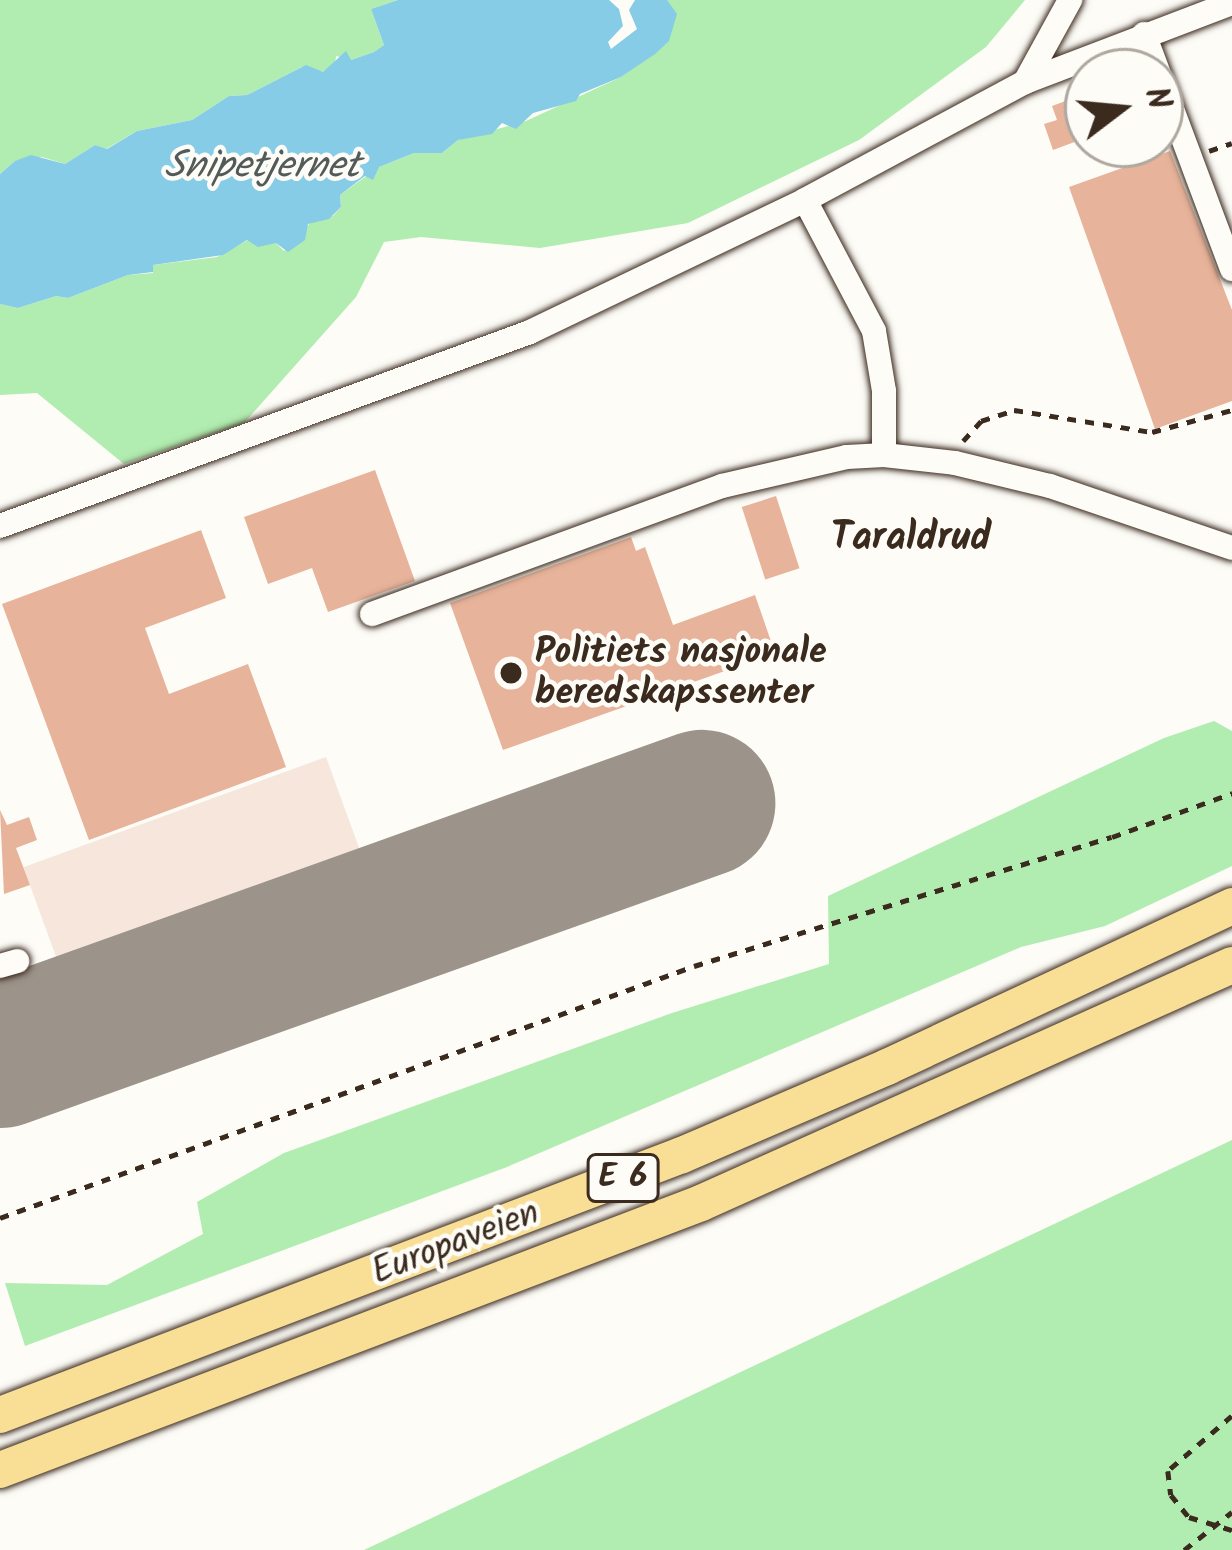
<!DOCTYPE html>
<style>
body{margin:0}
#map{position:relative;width:1232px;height:1550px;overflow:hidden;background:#fdfcf7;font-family:Kalam,sans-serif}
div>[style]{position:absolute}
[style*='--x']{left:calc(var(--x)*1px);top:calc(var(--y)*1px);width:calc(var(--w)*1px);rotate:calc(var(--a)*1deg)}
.built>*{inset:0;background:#f6e6db;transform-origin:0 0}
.green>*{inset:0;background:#b1ecb0}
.water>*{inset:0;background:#86cce7}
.runway>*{height:147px;margin:-73.5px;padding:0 73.5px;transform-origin:73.5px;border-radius:73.5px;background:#9c938a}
.building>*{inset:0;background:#e7b39a;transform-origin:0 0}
.path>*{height:4.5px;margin-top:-2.25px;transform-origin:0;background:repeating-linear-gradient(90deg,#3b2a1e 0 9px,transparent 0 18px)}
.roads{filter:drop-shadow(0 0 3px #3b2a1e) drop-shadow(0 0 3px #3b2a1e)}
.minor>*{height:24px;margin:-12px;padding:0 12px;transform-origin:12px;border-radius:12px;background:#fdfcf7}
.highway>*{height:36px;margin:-18px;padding:0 18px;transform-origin:18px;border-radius:18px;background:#f9df96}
.dots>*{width:33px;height:33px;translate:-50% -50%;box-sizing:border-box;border:6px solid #fdfcf7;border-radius:50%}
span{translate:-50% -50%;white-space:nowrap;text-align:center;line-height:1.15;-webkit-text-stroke:9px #fdfcf7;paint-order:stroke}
.shield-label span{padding:3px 9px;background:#fdfcf7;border:3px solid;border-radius:9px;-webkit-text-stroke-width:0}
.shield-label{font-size:33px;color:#3b2a1e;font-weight:700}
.poi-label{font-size:36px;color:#3b2a1e;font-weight:700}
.left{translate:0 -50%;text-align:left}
.street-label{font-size:36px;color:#3b2a1e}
.water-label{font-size:39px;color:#525b5a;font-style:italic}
.neighbourhood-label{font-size:39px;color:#3b2a1e;font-weight:700}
.north{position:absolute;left:1064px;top:48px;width:120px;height:120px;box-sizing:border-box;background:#fdfcf7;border:3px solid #afa8a0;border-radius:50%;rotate:74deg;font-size:33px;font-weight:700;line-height:48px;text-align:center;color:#3b2a1e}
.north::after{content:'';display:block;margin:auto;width:42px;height:54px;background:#3b2a1e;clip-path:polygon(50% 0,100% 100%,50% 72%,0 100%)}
</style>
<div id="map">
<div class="built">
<div style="left:326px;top:757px;width:109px;height:322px;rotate:70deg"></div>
</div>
<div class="green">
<div style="clip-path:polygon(0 0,398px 0,371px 9px,384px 45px,374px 52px,351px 60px,336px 56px,335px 66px,323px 72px,302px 67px,247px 95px,229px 96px,192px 120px,137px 131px,106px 149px,95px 145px,65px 164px,42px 157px,15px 161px,0 174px)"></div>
<div style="clip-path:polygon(667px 0,1025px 0,986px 47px,859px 140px,688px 223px,540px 248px,421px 237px,384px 242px,356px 297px,244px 423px,124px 464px,37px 393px,0 395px,0 304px,18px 308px,56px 296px,68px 298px,128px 275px,153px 273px,153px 265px,217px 257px,248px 240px,276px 243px,284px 251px,313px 220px,333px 216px,341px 207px,340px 195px,379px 167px,414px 153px,442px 153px,458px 140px,526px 121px,621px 77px,649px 57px)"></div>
<div style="clip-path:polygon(1214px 721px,1232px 731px,1232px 866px,1105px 926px,1021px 947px,507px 1167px,25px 1346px,5px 1283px,107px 1285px,203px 1234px,197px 1202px,284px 1153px,672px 1013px,829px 964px,828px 896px,1164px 738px)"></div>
<div style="clip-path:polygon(1232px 1140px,1232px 1550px,364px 1550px)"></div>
</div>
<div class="water">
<div style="clip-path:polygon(398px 0,609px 0,619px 9px,623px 26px,608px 42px,611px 49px,637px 29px,629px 10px,635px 0,667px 0,677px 14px,669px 41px,655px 54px,621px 77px,580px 94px,576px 101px,533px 113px,516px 129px,502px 123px,492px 134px,458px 140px,442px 153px,414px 153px,379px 167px,373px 180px,365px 176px,340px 195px,341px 207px,329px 219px,308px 224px,305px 240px,288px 252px,276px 243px,258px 247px,247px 240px,223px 255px,153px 265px,153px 272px,128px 275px,68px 298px,56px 296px,18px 308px,0 304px,0 174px,15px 161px,31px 155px,65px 164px,95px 145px,107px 149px,137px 131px,192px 120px,229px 96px,247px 95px,306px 65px,323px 72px,346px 51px,351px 60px,374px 52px,384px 45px,371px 9px)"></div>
</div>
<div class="runway">
<div style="--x:0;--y:1054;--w:745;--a:-19.7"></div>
</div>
<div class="building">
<div style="clip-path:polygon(1079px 96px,1088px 137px,1053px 150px,1044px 124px,1057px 120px,1052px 106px)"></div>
<div style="clip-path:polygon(1170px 151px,1232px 310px,1232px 401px,1155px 429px,1069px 187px)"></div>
<div style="clip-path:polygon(375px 470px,415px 581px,328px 612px,312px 568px,268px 584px,244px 517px)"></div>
<div style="left:776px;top:496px;width:76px;height:36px;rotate:72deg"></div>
<div style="clip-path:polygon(201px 530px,226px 598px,145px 628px,169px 694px,248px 664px,286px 767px,89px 840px,2px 604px)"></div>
<div style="clip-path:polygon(631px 537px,636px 551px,645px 547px,673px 625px,755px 595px,775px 653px,503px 750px,450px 603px)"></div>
<div style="clip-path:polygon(0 810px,7px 825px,29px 817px,37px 840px,16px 848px,30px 885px,4px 894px)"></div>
</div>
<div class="path">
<div style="--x:1209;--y:151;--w:24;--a:-19"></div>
<div style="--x:963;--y:441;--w:27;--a:-48"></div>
<div style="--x:981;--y:421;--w:35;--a:-18"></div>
<div style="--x:1014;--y:410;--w:140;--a:9.1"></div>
<div style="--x:1152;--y:432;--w:83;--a:-15.4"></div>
<div style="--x:0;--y:1218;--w:738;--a:-19.96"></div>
<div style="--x:694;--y:966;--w:437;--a:-17.2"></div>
<div style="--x:1112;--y:837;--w:128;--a:-20.1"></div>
<div style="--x:1232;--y:1416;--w:84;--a:139.3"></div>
<div style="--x:1168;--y:1471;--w:24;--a:83"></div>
<div style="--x:1171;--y:1495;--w:28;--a:51"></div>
<div style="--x:1189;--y:1517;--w:45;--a:16.8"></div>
<div style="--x:1184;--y:1550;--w:61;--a:-38.4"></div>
</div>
<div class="roads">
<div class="minor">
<div style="--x:1144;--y:34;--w:251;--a:69.5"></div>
<div style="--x:1025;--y:82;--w:94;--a:-61.2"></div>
<div style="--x:805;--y:200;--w:148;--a:62.2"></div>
<div style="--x:874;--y:331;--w:61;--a:80.5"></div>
<div style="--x:884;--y:391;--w:64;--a:90"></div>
<div style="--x:0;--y:526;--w:564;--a:-20.1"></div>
<div style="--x:530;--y:332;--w:305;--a:-25.6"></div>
<div style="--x:805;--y:200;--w:250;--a:-28.2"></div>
<div style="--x:1025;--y:82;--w:222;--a:-20.9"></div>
<div style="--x:372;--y:614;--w:373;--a:-20.1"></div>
<div style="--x:722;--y:486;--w:128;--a:-13.1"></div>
<div style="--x:847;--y:457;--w:37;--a:-3"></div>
<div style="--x:884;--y:455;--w:71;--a:6.4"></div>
<div style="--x:955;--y:463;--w:98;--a:13.6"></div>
<div style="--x:1050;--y:486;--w:192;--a:18.8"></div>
<div style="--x:0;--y:966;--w:18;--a:-16"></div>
</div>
<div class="highway">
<div style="--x:0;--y:1415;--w:730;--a:-20.87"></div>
<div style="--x:682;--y:1155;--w:223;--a:-23.2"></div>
<div style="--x:887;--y:1067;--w:381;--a:-25"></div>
<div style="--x:0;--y:1470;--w:750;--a:-20.85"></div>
<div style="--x:701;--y:1203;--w:582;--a:-24.14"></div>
</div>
</div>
<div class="dots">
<div style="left:511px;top:673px;background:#3b2a1e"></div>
</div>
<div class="shield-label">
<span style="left:623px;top:1178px">E 6</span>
</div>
<div class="poi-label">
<span class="left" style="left:535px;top:673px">Politiets nasjonale<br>beredskapssenter</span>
</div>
<div class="street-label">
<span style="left:456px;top:1244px;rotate:-21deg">Europaveien</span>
</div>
<div class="water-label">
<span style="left:262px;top:167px">Snipetjernet</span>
</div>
<div class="neighbourhood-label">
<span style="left:911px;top:539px">Taraldrud</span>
</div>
<div class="north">N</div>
</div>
